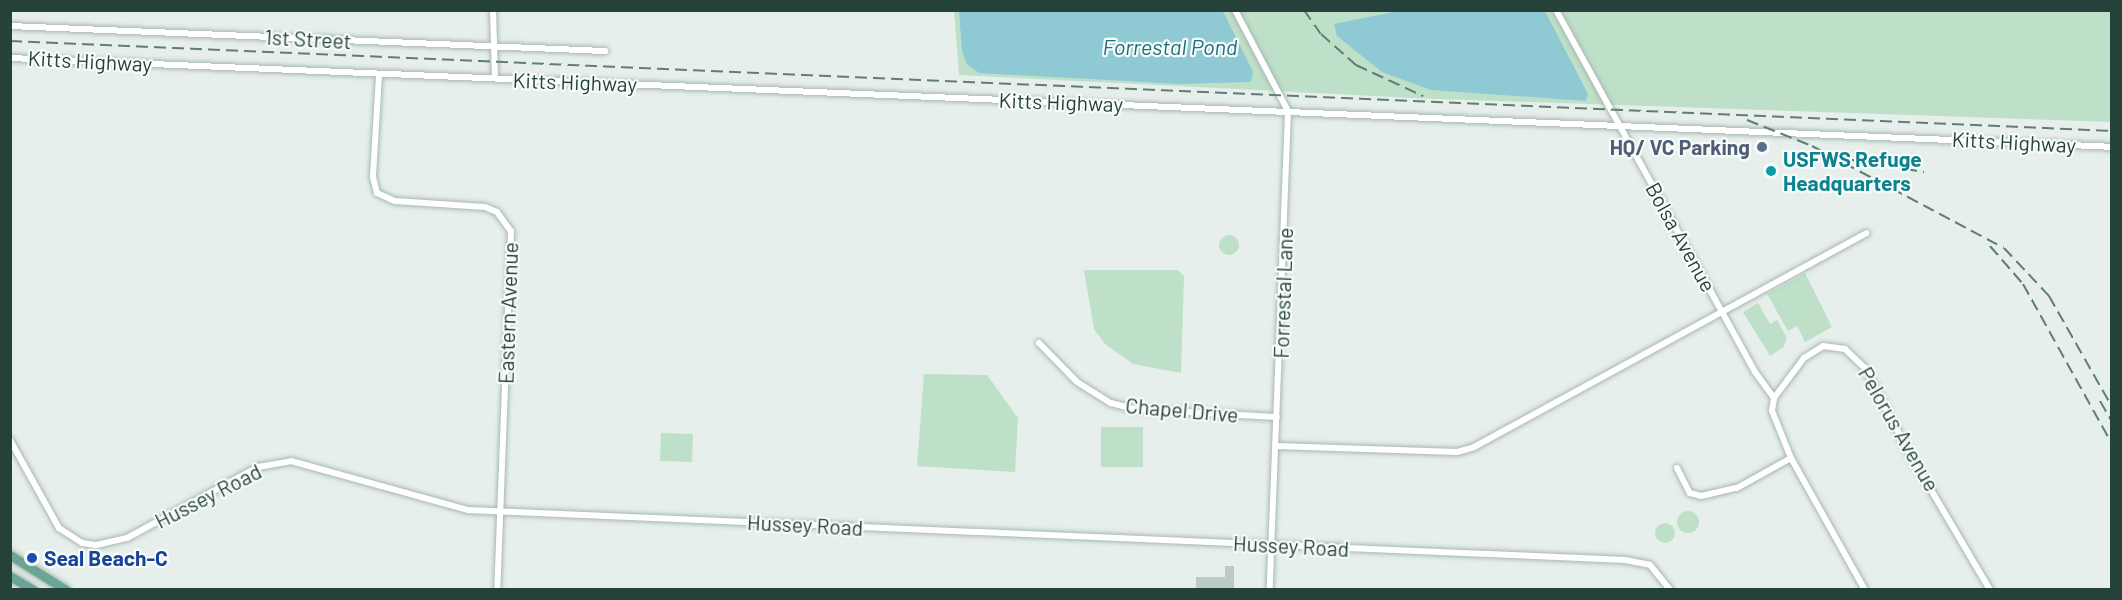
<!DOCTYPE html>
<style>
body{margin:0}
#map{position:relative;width:2122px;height:600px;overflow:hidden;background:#e6efeb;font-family:Barlow,sans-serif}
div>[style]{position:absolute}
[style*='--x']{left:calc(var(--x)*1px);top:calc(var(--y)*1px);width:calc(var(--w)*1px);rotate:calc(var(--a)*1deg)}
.green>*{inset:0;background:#bfe0c8;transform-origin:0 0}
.round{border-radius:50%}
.water>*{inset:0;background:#8ec9d4}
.building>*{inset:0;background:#bbcac4}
.roads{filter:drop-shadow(0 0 2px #a8b8b2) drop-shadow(0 0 2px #a8b8b2)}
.street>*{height:6px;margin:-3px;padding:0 3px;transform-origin:3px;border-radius:3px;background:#fff}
.primary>*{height:9px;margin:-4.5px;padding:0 4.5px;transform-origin:4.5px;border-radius:4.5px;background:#6aa596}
.rail>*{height:2px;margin-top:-1px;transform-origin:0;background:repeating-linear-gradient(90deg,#5f7d75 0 12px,transparent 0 18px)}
.dots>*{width:16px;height:16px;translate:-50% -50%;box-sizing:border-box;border:3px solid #f7fbf9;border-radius:50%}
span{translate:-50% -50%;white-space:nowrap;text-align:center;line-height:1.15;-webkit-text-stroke:4.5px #f7fbf9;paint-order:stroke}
.street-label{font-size:21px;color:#24423a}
.service-label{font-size:21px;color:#4e5e75;font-weight:700}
.right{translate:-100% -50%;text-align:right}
.culture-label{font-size:21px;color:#0d838f;font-weight:700}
.left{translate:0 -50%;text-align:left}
.transit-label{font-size:21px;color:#164399;font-weight:700}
.water-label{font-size:22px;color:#1c6f80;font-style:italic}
.frame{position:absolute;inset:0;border:12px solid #24423a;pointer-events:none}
</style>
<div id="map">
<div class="green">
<div style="clip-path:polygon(954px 11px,2111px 11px,2111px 122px,1413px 98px,959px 75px)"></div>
<div class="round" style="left:1219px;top:235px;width:20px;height:20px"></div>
<div style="clip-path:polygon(1084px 270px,1178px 270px,1184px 276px,1181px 373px,1133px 364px,1105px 344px,1094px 329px)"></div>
<div style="clip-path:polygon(1805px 273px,1832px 327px,1805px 342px,1797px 326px,1788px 331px,1767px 294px)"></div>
<div style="clip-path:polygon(1758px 303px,1770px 324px,1777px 320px,1787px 338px,1783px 348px,1770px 356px,1743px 312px)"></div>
<div style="clip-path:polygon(924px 374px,987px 375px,1018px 418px,1015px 472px,917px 466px)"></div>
<div style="left:1101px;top:427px;width:42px;height:40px"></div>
<div style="left:661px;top:433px;width:32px;height:28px;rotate:2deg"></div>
<div class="round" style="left:1677px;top:511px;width:22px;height:22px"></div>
<div class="round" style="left:1655px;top:523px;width:20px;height:20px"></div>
</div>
<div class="water">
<div style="clip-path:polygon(959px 11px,1223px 11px,1253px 72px,1251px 82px,1180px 84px,979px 73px,967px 64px,962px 51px)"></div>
<div style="clip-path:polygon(1398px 11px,1545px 11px,1588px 94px,1586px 101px,1431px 90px,1382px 72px,1337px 36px,1334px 24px)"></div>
</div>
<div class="building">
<div style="clip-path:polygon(1225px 566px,1234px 566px,1234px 590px,1196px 590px,1196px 577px,1225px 577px)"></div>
</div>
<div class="roads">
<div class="street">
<div style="--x:493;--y:10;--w:68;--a:88.3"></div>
<div style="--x:1235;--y:10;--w:114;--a:62.3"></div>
<div style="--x:1288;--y:111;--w:479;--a:92.2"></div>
<div style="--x:1556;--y:10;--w:413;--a:61.2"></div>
<div style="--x:1755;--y:372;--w:32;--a:54"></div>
<div style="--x:10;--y:26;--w:596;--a:2.41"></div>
<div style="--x:10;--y:58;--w:2104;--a:2.42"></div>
<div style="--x:379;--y:75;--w:102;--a:93.4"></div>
<div style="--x:373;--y:177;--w:16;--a:76"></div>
<div style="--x:377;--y:193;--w:20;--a:24"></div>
<div style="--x:395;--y:201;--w:90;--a:3.8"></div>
<div style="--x:485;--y:207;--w:13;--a:23"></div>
<div style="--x:497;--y:212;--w:24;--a:54"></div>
<div style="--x:511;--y:231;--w:359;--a:92.2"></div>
<div style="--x:1039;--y:343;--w:54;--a:45.7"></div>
<div style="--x:1077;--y:382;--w:40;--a:32"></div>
<div style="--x:1111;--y:403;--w:23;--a:15"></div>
<div style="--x:1133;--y:409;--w:144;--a:3.2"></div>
<div style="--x:10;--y:440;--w:101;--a:60.9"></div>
<div style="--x:59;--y:528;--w:27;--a:33"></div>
<div style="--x:82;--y:543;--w:14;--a:8"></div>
<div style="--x:96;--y:545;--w:32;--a:-13"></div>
<div style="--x:127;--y:538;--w:149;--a:-28.5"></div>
<div style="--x:258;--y:467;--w:34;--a:-10"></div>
<div style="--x:291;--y:461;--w:184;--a:15.5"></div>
<div style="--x:468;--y:510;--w:1158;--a:2.47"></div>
<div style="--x:1625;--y:560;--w:25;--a:11"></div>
<div style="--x:1650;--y:565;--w:32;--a:51"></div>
<div style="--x:1276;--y:446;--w:181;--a:1.9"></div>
<div style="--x:1457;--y:452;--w:18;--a:-16"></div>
<div style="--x:1474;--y:447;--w:447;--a:-28.6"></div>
<div style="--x:1677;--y:468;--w:28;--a:63"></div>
<div style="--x:1690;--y:493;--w:11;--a:15"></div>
<div style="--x:1701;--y:496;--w:37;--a:-13"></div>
<div style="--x:1737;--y:488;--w:62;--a:-29.1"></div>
<div style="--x:1865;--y:590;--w:151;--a:-119.3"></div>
<div style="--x:1791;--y:458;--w:51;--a:-112"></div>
<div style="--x:1772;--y:411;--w:13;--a:-81"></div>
<div style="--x:1774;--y:398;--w:50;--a:-53.1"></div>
<div style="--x:1804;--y:358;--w:22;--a:-32"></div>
<div style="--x:1823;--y:346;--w:22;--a:8"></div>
<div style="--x:1845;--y:349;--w:28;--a:44"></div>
<div style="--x:1865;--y:368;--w:91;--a:62.6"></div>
<div style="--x:1907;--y:449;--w:164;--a:59.5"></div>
</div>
<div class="primary">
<div style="--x:10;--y:555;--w:66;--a:32"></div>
<div style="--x:10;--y:576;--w:27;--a:31"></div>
</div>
</div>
<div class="rail">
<div style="--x:1304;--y:10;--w:29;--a:55"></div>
<div style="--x:1321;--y:34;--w:47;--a:41.5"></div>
<div style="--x:1356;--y:65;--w:74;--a:24.8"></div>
<div style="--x:10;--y:41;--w:2104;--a:2.45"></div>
<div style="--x:1747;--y:120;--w:70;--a:21.8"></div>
<div style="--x:1812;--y:146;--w:217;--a:28"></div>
<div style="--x:2004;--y:248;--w:66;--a:46.8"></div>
<div style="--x:2049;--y:296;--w:128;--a:60.4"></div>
<div style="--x:1852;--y:160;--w:73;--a:9.5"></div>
<div style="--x:1990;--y:246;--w:50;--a:49"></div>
<div style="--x:2023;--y:284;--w:183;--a:60.9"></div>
<div style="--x:2100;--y:401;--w:24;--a:60"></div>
</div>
<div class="dots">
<div style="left:1762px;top:147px;background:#5c6f8a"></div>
<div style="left:1771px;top:171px;background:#0f9aa8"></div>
<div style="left:32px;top:558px;background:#1a4fb4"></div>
</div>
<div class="street-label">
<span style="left:308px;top:39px;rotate:3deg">1st Street</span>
<span style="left:90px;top:61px;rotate:3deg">Kitts Highway</span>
<span style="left:575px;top:82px;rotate:2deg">Kitts Highway</span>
<span style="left:1061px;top:102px;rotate:2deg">Kitts Highway</span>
<span style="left:2014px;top:142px;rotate:3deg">Kitts Highway</span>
<span style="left:1681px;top:237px;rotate:61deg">Bolsa Avenue</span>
<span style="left:1283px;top:293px;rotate:-88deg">Forrestal Lane</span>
<span style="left:508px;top:313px;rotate:-88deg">Eastern Avenue</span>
<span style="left:1182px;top:410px;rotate:5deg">Chapel Drive</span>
<span style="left:1899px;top:429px;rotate:60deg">Pelorus Avenue</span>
<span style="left:208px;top:496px;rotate:-27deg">Hussey Road</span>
<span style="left:805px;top:525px;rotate:3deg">Hussey Road</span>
<span style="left:1291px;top:546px;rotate:3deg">Hussey Road</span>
</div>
<div class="service-label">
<span class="right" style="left:1750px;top:147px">HQ/ VC Parking</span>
</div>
<div class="culture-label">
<span class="left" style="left:1783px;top:171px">USFWS Refuge<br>Headquarters</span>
</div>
<div class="transit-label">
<span class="left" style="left:44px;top:558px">Seal Beach-C</span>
</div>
<div class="water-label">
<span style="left:1170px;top:47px">Forrestal Pond</span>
</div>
<div class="frame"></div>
</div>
